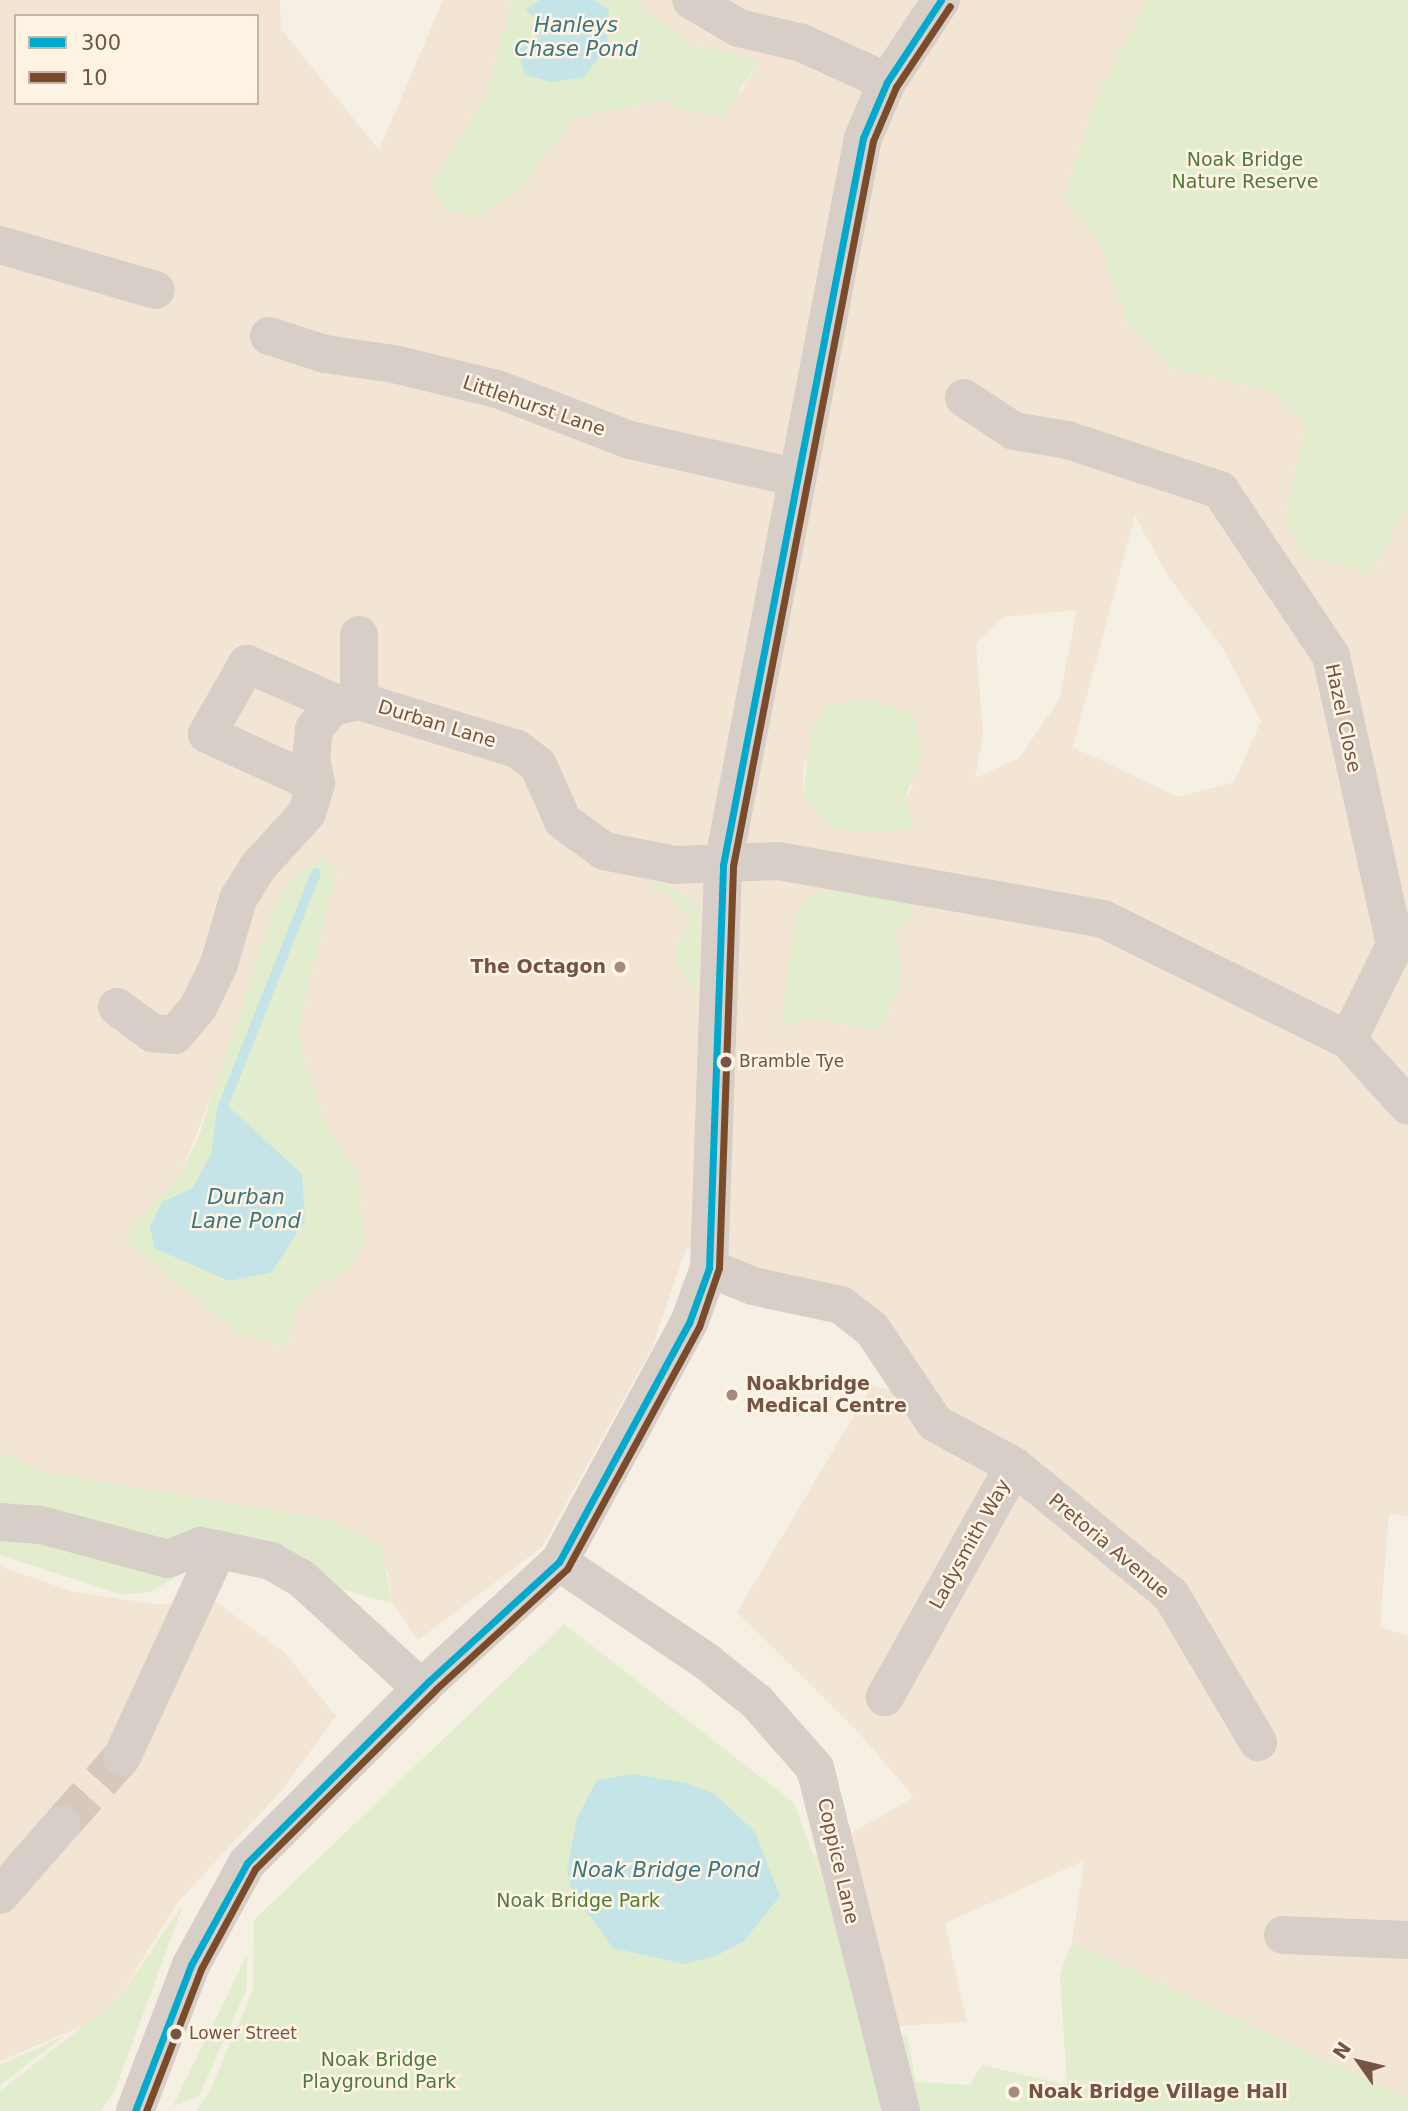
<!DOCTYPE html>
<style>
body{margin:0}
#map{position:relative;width:1408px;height:2111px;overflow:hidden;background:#f6efe4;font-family:"DejaVu Sans",sans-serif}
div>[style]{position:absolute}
.residential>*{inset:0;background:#f3e5d3}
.green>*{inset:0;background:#e1edcd}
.water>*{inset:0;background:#c5e4e7}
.stream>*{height:10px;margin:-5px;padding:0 5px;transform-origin:5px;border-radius:5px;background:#c5e4e7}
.minor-tunnel>*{height:38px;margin-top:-19px;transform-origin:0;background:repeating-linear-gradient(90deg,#d6c8bc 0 38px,transparent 0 57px)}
.minor>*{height:38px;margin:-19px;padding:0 19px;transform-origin:19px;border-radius:19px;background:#d7cec7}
.bus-1>*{height:7px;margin:-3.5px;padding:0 3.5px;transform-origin:3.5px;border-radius:3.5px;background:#00a9ce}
.bus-2>*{height:7px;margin:-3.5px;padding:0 3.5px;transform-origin:3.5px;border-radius:3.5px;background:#7a4b2a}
.dots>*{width:19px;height:19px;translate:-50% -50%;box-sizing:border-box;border:4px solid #fff4e4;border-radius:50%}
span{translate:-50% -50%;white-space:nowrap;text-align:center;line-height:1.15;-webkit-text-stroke:5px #fff4e4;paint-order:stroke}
.bus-label{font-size:17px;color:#745544}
.left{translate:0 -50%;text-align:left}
.park-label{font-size:19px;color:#4e7b3b}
.street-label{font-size:19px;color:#745544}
.poi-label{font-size:19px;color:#745544;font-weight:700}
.right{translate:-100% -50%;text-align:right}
.water-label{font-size:21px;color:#3a7783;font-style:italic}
.legend{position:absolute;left:14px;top:14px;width:245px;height:91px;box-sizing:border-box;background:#fff4e4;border:2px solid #c7b4a4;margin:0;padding:9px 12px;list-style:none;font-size:21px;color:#745544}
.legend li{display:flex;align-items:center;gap:14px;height:35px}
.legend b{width:35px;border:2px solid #c7b4a4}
.north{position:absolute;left:1324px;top:2027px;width:70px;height:70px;-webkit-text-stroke:5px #fff4e4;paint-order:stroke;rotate:304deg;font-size:19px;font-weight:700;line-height:28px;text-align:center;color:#745544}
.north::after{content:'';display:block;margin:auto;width:24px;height:32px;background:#745544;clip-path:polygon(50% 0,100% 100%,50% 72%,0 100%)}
</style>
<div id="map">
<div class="residential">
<div style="clip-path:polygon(evenodd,0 0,280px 0,281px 29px,379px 150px,443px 0,512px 0,487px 93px,430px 186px,523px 186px,574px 118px,662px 99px,682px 109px,741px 92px,759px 60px,691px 45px,636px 0,1147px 0,1094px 105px,1064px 198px,1099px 242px,1129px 325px,1171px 368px,1273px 391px,1306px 425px,1285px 518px,1369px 574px,1408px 508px,1408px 1517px,1389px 1514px,1380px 1627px,1408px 1636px,1408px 2098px,1072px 1942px,1084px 1861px,945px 1923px,967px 2022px,877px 2027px,814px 1855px,914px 1797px,858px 1732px,737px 1612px,872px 1385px,933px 1404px,853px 1299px,686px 1248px,652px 1348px,542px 1547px,418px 1640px,392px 1603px,388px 1571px,195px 1500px,46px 1473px,0 1453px,0 0,16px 16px,257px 16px,257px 103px,16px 103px,16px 16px,0 0,1135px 516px,1168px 576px,1222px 647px,1261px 721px,1234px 782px,1178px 797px,1073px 747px,1135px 516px,0 0,1077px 610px,1059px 700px,1019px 758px,975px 778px,983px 735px,976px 643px,1004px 617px,1077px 610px,0 0,804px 761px,913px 786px,904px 800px,914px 826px,897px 831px,832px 830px,803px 795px,804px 761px,0 0,326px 856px,337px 873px,298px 1028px,303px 1057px,327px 1128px,358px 1175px,364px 1245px,349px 1270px,318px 1283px,297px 1310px,285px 1347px,238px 1333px,127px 1233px,181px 1173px,208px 1105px,326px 856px,0 0,647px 881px,685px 893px,696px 973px,697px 995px,676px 964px,677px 945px,689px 919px,671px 895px,647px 881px,0 0,908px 900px,894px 929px,902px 978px,880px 1031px,811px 1017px,908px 900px)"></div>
<div style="clip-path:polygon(0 1566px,70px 1591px,160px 1605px,208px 1596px,284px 1652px,336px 1716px,282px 1790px,178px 1902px,118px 1999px,90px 2023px,0 2061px)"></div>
</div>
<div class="green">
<div style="clip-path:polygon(512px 0,636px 0,691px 45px,759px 60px,722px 117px,682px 109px,662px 99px,574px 118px,523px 186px,480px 218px,447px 211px,430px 186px,487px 93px)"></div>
<div style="clip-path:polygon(1147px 0,1408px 0,1408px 508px,1369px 574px,1301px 553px,1285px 518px,1306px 425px,1273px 391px,1171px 368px,1129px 325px,1099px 242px,1064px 198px,1094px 105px)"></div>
<div style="clip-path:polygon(868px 700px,914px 714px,923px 752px,904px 800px,915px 826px,897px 831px,832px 830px,803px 795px,811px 733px,826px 705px)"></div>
<div style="clip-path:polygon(326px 856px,337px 873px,298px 1028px,303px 1057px,327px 1128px,358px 1175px,364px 1245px,349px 1270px,318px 1283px,297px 1310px,285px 1347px,238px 1333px,131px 1246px,126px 1233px,181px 1173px,200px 1133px,275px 905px,293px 876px)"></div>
<div style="clip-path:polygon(646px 881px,670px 886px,700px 905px,698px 998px,676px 964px,677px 945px,689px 919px,671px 895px,652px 889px)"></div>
<div style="clip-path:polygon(835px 889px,908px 900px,916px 914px,895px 929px,902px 978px,880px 1031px,811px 1017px,781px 1026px,795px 919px,808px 897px)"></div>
<div style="clip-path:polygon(0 1453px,47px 1473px,333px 1521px,381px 1545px,392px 1603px,169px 1542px,0 1503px)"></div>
<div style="clip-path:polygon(0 1534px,134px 1564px,174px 1578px,150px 1592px,123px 1595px,0 1555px)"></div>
<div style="clip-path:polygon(564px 1624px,794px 1803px,878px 2030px,907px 2036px,916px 2082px,970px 2085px,982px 2065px,1067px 2085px,1060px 1974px,1072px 1942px,1408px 2098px,1408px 2111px,196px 2111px,209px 2093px,253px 1990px,254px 1920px)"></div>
<div style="clip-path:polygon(184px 1903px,114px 2092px,101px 2111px,0 2111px,0 2091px,118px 1999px)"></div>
<div style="clip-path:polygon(247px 1955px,247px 1988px,199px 2096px,173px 2106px)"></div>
<div style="clip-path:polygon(64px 2036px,0 2085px,0 2065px)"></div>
</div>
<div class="water">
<div style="clip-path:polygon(540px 0,594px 0,609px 10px,607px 47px,584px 77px,552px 82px,525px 75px,517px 51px,548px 26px,525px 10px)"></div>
<div style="clip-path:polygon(230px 1108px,302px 1174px,305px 1221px,272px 1272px,229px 1281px,154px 1248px,150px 1227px,162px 1202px,193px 1188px,211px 1153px,217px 1110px)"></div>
<div style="clip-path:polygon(633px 1774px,686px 1783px,715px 1794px,755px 1832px,780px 1896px,744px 1941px,716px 1956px,684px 1964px,613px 1948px,572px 1892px,567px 1871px,577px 1818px,597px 1780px)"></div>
</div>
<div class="stream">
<div style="left:222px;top:1109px;width:254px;rotate:-68.3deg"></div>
</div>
<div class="minor-tunnel">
<div style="left:62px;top:1824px;width:90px;rotate:-48.2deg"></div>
</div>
<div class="minor">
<div style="left:691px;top:0;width:56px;rotate:30.3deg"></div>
<div style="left:739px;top:28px;width:65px;rotate:13.4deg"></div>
<div style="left:802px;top:43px;width:94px;rotate:24.6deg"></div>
<div style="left:0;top:245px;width:162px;rotate:16.1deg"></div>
<div style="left:269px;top:336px;width:59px;rotate:17.8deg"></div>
<div style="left:325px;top:354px;width:70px;rotate:8.2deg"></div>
<div style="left:394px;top:364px;width:106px;rotate:13.6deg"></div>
<div style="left:497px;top:389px;width:142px;rotate:21deg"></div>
<div style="left:630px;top:440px;width:172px;rotate:12.7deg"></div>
<div style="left:964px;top:398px;width:60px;rotate:33.4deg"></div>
<div style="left:1014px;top:431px;width:54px;rotate:9.6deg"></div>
<div style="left:1067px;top:440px;width:161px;rotate:18.1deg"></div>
<div style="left:1220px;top:490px;width:200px;rotate:56.2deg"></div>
<div style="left:1331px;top:656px;width:296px;rotate:77.5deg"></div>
<div style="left:1395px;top:945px;width:106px;rotate:116.3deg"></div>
<div style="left:359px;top:635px;width:66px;rotate:90deg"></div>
<div style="left:316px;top:784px;width:120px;rotate:-155.4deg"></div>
<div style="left:207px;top:734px;width:81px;rotate:-60.3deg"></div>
<div style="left:247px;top:664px;width:102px;rotate:23.8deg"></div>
<div style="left:117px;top:1007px;width:44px;rotate:36.6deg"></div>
<div style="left:152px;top:1033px;width:23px;rotate:5deg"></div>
<div style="left:175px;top:1035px;width:38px;rotate:-50deg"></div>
<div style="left:199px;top:1006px;width:47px;rotate:-64.5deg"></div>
<div style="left:219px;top:964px;width:68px;rotate:-73.7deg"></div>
<div style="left:238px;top:899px;width:36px;rotate:-58deg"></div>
<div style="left:257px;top:868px;width:74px;rotate:-47.7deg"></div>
<div style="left:307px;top:813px;width:30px;rotate:-73deg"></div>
<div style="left:316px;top:784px;width:25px;rotate:-101deg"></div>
<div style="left:311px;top:759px;width:30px;rotate:-84deg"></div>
<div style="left:314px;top:729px;width:28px;rotate:-51deg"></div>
<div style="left:332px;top:707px;width:28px;rotate:-13deg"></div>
<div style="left:359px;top:701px;width:165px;rotate:16.9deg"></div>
<div style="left:517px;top:749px;width:26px;rotate:37deg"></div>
<div style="left:538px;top:765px;width:61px;rotate:65.9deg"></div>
<div style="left:563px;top:821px;width:51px;rotate:36.2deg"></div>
<div style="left:604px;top:851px;width:72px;rotate:11.2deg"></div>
<div style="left:675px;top:865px;width:103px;rotate:-2.2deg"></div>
<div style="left:778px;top:861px;width:330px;rotate:10.1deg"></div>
<div style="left:1103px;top:919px;width:273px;rotate:26.3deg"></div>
<div style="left:1348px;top:1040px;width:89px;rotate:47.7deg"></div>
<div style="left:709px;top:1268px;width:48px;rotate:22.2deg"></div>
<div style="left:753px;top:1286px;width:90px;rotate:12.2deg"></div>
<div style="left:841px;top:1305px;width:39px;rotate:38deg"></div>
<div style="left:872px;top:1329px;width:113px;rotate:56.2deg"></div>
<div style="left:935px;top:1423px;width:90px;rotate:28.6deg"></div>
<div style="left:1014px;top:1466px;width:265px;rotate:119.2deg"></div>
<div style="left:1014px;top:1466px;width:203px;rotate:39.4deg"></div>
<div style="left:1171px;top:1595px;width:171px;rotate:59.4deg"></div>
<div style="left:0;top:1522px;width:41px;rotate:4.2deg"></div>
<div style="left:41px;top:1525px;width:131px;rotate:15deg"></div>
<div style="left:168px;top:1559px;width:35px;rotate:-22deg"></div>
<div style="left:201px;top:1546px;width:72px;rotate:12.1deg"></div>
<div style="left:271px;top:1561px;width:34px;rotate:30deg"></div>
<div style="left:301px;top:1578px;width:164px;rotate:42.5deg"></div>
<div style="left:559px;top:1562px;width:179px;rotate:34deg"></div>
<div style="left:707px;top:1662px;width:64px;rotate:38.7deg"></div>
<div style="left:757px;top:1702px;width:88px;rotate:48.7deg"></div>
<div style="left:815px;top:1768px;width:354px;rotate:75.9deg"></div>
<div style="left:122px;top:1757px;width:229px;rotate:-65.2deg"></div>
<div style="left:0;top:1895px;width:94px;rotate:-48.9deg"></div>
<div style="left:1283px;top:1935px;width:125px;rotate:2.3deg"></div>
<div style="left:135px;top:2111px;width:156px;rotate:-69deg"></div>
<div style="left:191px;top:1965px;width:116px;rotate:-61.2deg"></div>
<div style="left:247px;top:1863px;width:257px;rotate:-45deg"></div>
<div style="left:429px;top:1681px;width:176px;rotate:-42.5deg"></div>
<div style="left:559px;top:1562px;width:272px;rotate:-61.5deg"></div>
<div style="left:689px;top:1323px;width:59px;rotate:-70deg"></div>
<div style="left:709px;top:1268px;width:403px;rotate:-88deg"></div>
<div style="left:723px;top:865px;width:740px;rotate:-79.1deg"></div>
<div style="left:863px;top:138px;width:61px;rotate:-66.8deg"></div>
<div style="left:887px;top:82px;width:98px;rotate:-56.6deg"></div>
</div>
<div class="bus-1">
<div style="left:135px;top:2111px;width:156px;rotate:-69deg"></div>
<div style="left:191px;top:1965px;width:116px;rotate:-61.2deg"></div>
<div style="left:247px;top:1863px;width:257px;rotate:-45deg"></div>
<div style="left:429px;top:1681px;width:176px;rotate:-42.5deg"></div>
<div style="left:559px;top:1562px;width:272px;rotate:-61.5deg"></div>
<div style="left:689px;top:1323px;width:59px;rotate:-70deg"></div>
<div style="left:709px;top:1268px;width:403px;rotate:-88deg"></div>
<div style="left:723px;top:865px;width:740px;rotate:-79.1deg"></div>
<div style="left:863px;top:138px;width:61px;rotate:-66.8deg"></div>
<div style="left:887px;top:82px;width:98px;rotate:-56.6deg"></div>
</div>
<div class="bus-2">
<div style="left:146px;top:2111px;width:152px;rotate:-68.8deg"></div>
<div style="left:201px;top:1969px;width:114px;rotate:-61.6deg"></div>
<div style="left:255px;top:1869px;width:255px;rotate:-44.8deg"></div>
<div style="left:436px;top:1689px;width:178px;rotate:-42.5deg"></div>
<div style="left:567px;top:1569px;width:276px;rotate:-61.4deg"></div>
<div style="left:699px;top:1327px;width:62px;rotate:-71.3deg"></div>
<div style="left:719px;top:1268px;width:402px;rotate:-88deg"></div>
<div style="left:733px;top:866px;width:738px;rotate:-79.07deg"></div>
<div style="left:873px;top:141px;width:59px;rotate:-66.9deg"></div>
<div style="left:896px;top:87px;width:97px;rotate:-56.3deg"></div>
</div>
<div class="dots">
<div style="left:620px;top:967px;background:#a28b7c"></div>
<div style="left:726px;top:1062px;background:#745544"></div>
<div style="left:732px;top:1395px;background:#a28b7c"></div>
<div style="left:176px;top:2034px;background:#745544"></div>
<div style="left:1014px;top:2092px;background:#a28b7c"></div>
</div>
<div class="bus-label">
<span class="left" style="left:739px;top:1062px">Bramble Tye</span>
<span class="left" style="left:189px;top:2034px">Lower Street</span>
</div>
<div class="park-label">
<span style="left:1245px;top:171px">Noak Bridge<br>Nature Reserve</span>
<span style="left:578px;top:1901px">Noak Bridge Park</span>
<span style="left:379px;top:2071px">Noak Bridge<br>Playground Park</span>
</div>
<div class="street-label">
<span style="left:534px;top:406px;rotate:19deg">Littlehurst Lane</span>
<span style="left:1343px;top:718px;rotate:78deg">Hazel Close</span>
<span style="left:437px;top:724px;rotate:17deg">Durban Lane</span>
<span style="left:970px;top:1544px;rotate:-61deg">Ladysmith Way</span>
<span style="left:1109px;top:1546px;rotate:40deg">Pretoria Avenue</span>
<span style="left:838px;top:1861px;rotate:77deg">Coppice Lane</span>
</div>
<div class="poi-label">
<span class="right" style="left:606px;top:967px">The Octagon</span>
<span class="left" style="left:746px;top:1395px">Noakbridge<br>Medical Centre</span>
<span class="left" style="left:1028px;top:2092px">Noak Bridge Village Hall</span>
</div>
<div class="water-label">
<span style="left:576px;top:37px">Hanleys<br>Chase Pond</span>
<span style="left:246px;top:1209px">Durban<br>Lane Pond</span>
<span style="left:666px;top:1870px">Noak Bridge Pond</span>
</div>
<ul class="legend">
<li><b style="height:9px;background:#00a9ce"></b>300</li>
<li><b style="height:9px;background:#7a4b2a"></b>10</li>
</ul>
<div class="north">N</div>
</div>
